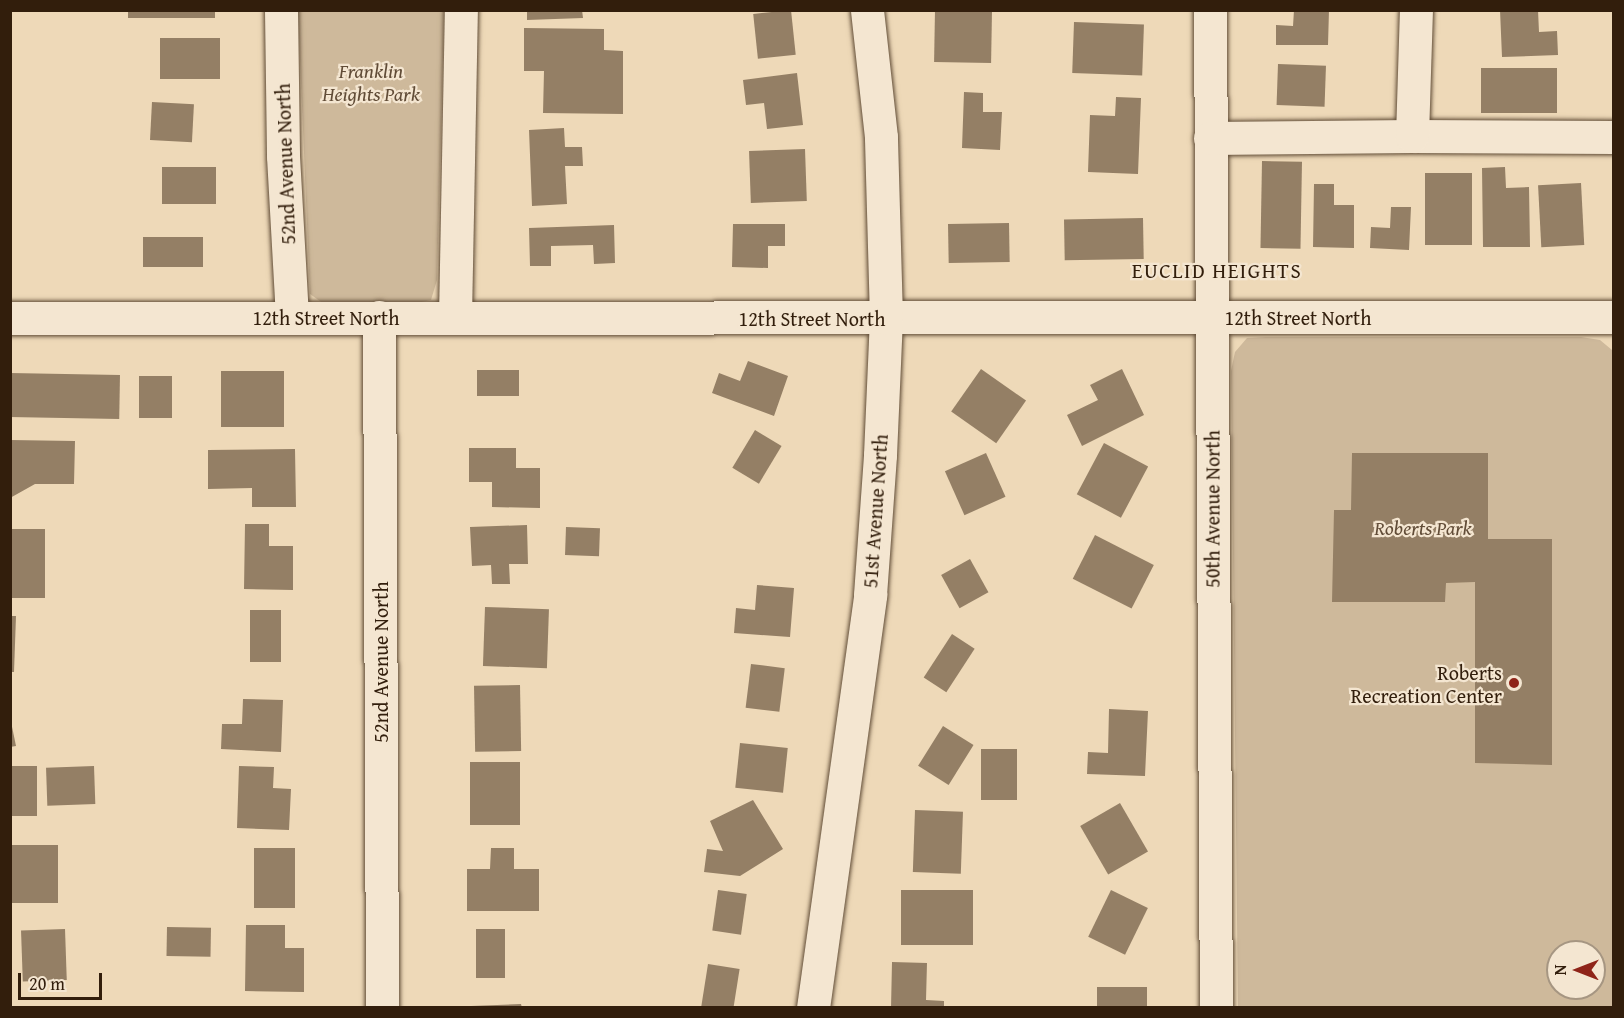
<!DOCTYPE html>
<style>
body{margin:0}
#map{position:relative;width:1624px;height:1018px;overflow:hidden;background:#eed9b8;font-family:"Gentium Book Plus",serif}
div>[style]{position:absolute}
.green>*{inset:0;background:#ceb99b}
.building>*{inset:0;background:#947f65;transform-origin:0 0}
.roads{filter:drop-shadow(0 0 2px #614d37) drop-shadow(0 0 2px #614d37)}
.minor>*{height:33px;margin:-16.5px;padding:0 16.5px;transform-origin:16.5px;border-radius:16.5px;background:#f4e6d1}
.dots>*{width:16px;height:16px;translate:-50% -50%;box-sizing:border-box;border:3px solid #f4e6d1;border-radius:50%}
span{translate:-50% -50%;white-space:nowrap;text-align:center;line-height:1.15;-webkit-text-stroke:4.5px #f4e6d1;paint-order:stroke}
.park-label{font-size:20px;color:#614c37;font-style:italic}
.street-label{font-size:20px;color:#321e0c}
.poi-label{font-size:20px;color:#321e0c}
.right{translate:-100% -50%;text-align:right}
.neighbourhood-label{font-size:21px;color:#321e0c;letter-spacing:1.5px}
.frame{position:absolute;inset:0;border:12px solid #321e0c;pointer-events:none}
.north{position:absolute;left:1546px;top:940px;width:60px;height:60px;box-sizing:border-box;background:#f4e6d1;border:2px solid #a69682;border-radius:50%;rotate:270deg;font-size:16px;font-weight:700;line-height:24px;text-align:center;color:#321e0c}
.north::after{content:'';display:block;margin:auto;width:21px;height:27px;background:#8f2418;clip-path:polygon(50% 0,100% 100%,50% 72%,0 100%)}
.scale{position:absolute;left:18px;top:973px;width:84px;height:27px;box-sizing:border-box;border:3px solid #321e0c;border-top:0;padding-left:8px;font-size:18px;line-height:21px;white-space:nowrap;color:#321e0c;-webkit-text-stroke:4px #f4e6d1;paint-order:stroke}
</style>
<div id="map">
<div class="green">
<div style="clip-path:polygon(298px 11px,444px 11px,437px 280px,431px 300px,407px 305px,324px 304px,310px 294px)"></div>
<div style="clip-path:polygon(evenodd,1266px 337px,1581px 337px,1600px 340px,1612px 350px,1613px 1007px,1238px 1007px,1231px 371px,1235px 352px,1247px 338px,1266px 337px,1558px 952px,1594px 952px,1594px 988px,1558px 988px,1558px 952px)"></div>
</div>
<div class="building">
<div style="left:128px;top:10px;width:87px;height:8px"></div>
<div style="clip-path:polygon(527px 10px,582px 10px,583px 18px,527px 20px)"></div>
<div style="left:791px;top:10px;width:45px;height:38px;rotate:84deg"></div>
<div style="left:935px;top:10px;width:57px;height:52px;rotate:1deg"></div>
<div style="clip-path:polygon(1294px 10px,1329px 10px,1328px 45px,1276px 45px,1276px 25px,1293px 26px)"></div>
<div style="clip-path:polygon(1500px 10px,1538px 10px,1539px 32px,1557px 31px,1558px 55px,1502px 57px)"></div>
<div style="left:1074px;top:22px;width:70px;height:51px;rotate:2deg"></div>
<div style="clip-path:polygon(524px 28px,604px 29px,604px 50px,623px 51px,623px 114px,543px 113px,544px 71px,524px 71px)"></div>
<div style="left:160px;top:38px;width:60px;height:41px"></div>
<div style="left:1278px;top:64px;width:48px;height:41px;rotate:2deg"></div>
<div style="left:1481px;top:68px;width:76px;height:45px"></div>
<div style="clip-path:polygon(797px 73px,803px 125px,767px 129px,764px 103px,746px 105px,743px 80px)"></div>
<div style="clip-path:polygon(964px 92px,983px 93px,983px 112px,1002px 112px,1000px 150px,962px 148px)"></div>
<div style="clip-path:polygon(1116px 97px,1141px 98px,1138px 174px,1088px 172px,1090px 115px,1115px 116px)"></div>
<div style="left:152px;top:102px;width:42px;height:38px;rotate:3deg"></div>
<div style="clip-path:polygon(564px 128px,565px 147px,582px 147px,583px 166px,565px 166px,567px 204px,532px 206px,529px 130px)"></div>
<div style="left:805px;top:149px;width:52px;height:56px;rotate:88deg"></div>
<div style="left:1262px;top:161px;width:40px;height:87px;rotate:1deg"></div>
<div style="left:162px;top:167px;width:54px;height:37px"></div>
<div style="clip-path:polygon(1505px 167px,1506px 188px,1529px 187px,1530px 247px,1483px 247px,1482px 168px)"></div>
<div style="left:1425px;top:173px;width:47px;height:72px"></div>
<div style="left:1581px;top:183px;width:62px;height:43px;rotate:87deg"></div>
<div style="clip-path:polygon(1314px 184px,1334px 184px,1334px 205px,1354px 205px,1354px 248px,1313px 247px)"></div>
<div style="clip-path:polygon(1391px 207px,1411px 207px,1409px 250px,1370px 248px,1371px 227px,1390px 228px)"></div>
<div style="left:1143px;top:218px;width:41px;height:79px;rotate:89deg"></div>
<div style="left:1009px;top:223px;width:39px;height:61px;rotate:89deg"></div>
<div style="clip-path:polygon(733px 224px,785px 224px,785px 246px,768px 246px,768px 268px,732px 267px)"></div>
<div style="clip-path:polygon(614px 225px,615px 263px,594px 264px,593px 245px,551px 246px,551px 266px,530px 266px,529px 228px)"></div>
<div style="left:143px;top:237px;width:60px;height:30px"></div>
<div style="clip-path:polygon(748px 361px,788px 376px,774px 416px,712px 393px,719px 373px,740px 381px)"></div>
<div style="left:981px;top:369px;width:55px;height:52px;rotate:35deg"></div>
<div style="clip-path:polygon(1122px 369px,1144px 415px,1082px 446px,1067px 415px,1098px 400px,1090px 385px)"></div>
<div style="left:519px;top:370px;width:26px;height:42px;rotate:90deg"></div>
<div style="left:221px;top:371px;width:63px;height:56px"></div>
<div style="left:10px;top:373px;width:110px;height:44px;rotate:1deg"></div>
<div style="left:139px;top:376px;width:33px;height:42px"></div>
<div style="left:755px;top:430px;width:31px;height:44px;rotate:31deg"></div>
<div style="clip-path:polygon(10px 440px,75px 441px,74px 484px,35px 484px,10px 498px)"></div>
<div style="left:1104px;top:443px;width:50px;height:58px;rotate:28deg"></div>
<div style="clip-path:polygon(469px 448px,516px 448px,516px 468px,540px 468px,540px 508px,492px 507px,492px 482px,469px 482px)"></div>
<div style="clip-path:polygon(295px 449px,296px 507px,252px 507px,252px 488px,208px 489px,208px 450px)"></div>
<div style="left:986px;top:453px;width:48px;height:45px;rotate:66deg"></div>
<div style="clip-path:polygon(1352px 453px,1488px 453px,1488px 539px,1552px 539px,1552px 765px,1475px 763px,1475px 582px,1446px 583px,1445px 602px,1332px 602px,1334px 510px,1351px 510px)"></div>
<div style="clip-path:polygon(245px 524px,269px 524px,269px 546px,293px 546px,293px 590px,244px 589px)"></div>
<div style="clip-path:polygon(527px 525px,528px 564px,509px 564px,510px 584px,492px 584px,491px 565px,472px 566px,470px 527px)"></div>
<div style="left:566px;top:527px;width:34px;height:28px;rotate:2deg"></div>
<div style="left:10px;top:529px;width:35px;height:69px"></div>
<div style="left:1095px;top:535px;width:66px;height:49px;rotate:27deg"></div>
<div style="left:970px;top:559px;width:38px;height:33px;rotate:61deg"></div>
<div style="clip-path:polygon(757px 585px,794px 588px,790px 637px,734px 633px,736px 608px,755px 610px)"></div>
<div style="left:485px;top:607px;width:64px;height:59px;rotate:2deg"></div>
<div style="left:250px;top:610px;width:31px;height:52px"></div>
<div style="clip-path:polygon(10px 616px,16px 616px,14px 672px,10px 672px)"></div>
<div style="left:952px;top:634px;width:27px;height:52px;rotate:33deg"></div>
<div style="left:751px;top:664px;width:34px;height:44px;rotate:7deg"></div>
<div style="left:520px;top:685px;width:66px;height:46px;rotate:89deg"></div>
<div style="clip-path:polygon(243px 699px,283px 700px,281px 752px,221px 749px,222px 724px,242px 724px)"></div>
<div style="clip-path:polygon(1109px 709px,1148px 711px,1145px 776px,1087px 774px,1088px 752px,1108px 753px)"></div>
<div style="clip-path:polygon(10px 717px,16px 746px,10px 747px)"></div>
<div style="left:943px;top:726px;width:36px;height:47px;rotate:32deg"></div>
<div style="left:740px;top:743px;width:48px;height:45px;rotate:6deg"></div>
<div style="left:981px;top:749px;width:36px;height:51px"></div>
<div style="left:470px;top:762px;width:50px;height:63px"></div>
<div style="left:10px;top:766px;width:27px;height:50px"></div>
<div style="left:94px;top:766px;width:38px;height:48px;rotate:88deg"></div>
<div style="clip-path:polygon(239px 766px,274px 767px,273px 788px,291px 789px,289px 830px,237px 828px)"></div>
<div style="clip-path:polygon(753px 800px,783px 849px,740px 876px,704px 872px,707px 849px,723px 851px,710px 821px)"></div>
<div style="left:1120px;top:803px;width:56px;height:46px;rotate:60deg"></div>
<div style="left:915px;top:810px;width:48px;height:62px;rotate:2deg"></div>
<div style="left:58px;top:845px;width:58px;height:48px;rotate:90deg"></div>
<div style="left:254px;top:848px;width:41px;height:60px"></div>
<div style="clip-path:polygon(491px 848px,514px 848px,514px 869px,539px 869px,539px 911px,467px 911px,467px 869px,490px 869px)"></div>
<div style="left:718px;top:890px;width:29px;height:41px;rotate:8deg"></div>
<div style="left:901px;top:890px;width:72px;height:55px"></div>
<div style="left:1111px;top:890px;width:41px;height:52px;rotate:26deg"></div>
<div style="clip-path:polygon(246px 925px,285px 925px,285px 948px,304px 948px,304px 992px,245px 991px)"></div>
<div style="left:167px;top:927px;width:44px;height:29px;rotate:1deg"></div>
<div style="left:65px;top:929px;width:51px;height:44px;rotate:88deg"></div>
<div style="left:505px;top:929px;width:49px;height:29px;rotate:90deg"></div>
<div style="clip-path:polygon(892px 962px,927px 963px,926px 1000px,944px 1001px,944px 1008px,891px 1008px)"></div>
<div style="left:708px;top:964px;width:32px;height:44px;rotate:9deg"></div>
<div style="left:1097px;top:987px;width:50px;height:21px"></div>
<div style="clip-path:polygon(521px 1004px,522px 1008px,471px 1008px,471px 1006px)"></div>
</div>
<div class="roads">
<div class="minor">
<div style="left:281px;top:10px;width:146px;rotate:89.2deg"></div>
<div style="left:283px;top:156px;width:161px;rotate:86.8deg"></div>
<div style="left:1210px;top:10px;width:998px;rotate:89.66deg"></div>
<div style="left:1412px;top:136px;width:202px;rotate:0.3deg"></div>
<div style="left:1210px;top:138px;width:202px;rotate:-0.6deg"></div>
<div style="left:1412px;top:136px;width:126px;rotate:-88.2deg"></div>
<div style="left:379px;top:317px;width:691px;rotate:89.75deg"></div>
<div style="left:455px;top:317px;width:307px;rotate:-88.9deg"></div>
<div style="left:10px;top:318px;width:1604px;rotate:-0.04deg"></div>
<div style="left:813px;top:1008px;width:417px;rotate:-82.1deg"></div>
<div style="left:870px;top:595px;width:140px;rotate:-85.9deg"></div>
<div style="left:880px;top:455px;width:137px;rotate:-87.5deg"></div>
<div style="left:886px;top:318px;width:181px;rotate:-91.6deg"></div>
<div style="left:881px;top:137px;width:128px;rotate:-96.3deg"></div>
</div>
</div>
<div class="dots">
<div style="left:1514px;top:683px;background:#8f2418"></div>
</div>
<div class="park-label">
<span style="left:371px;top:82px">Franklin<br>Heights Park</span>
<span style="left:1423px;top:527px">Roberts Park</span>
</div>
<div class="street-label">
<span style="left:285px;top:164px;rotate:-92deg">52nd Avenue North</span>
<span style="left:326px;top:317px">12th Street North</span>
<span style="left:1298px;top:317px">12th Street North</span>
<span style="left:812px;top:318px">12th Street North</span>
<span style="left:1212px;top:509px;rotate:-90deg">50th Avenue North</span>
<span style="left:875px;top:511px;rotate:-86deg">51st Avenue North</span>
<span style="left:380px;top:662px;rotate:-90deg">52nd Avenue North</span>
</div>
<div class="poi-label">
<span class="right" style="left:1502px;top:684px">Roberts<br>Recreation Center</span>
</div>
<div class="neighbourhood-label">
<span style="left:1217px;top:271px">EUCLID HEIGHTS</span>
</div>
<div class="frame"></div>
<div class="north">N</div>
<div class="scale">20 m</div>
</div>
